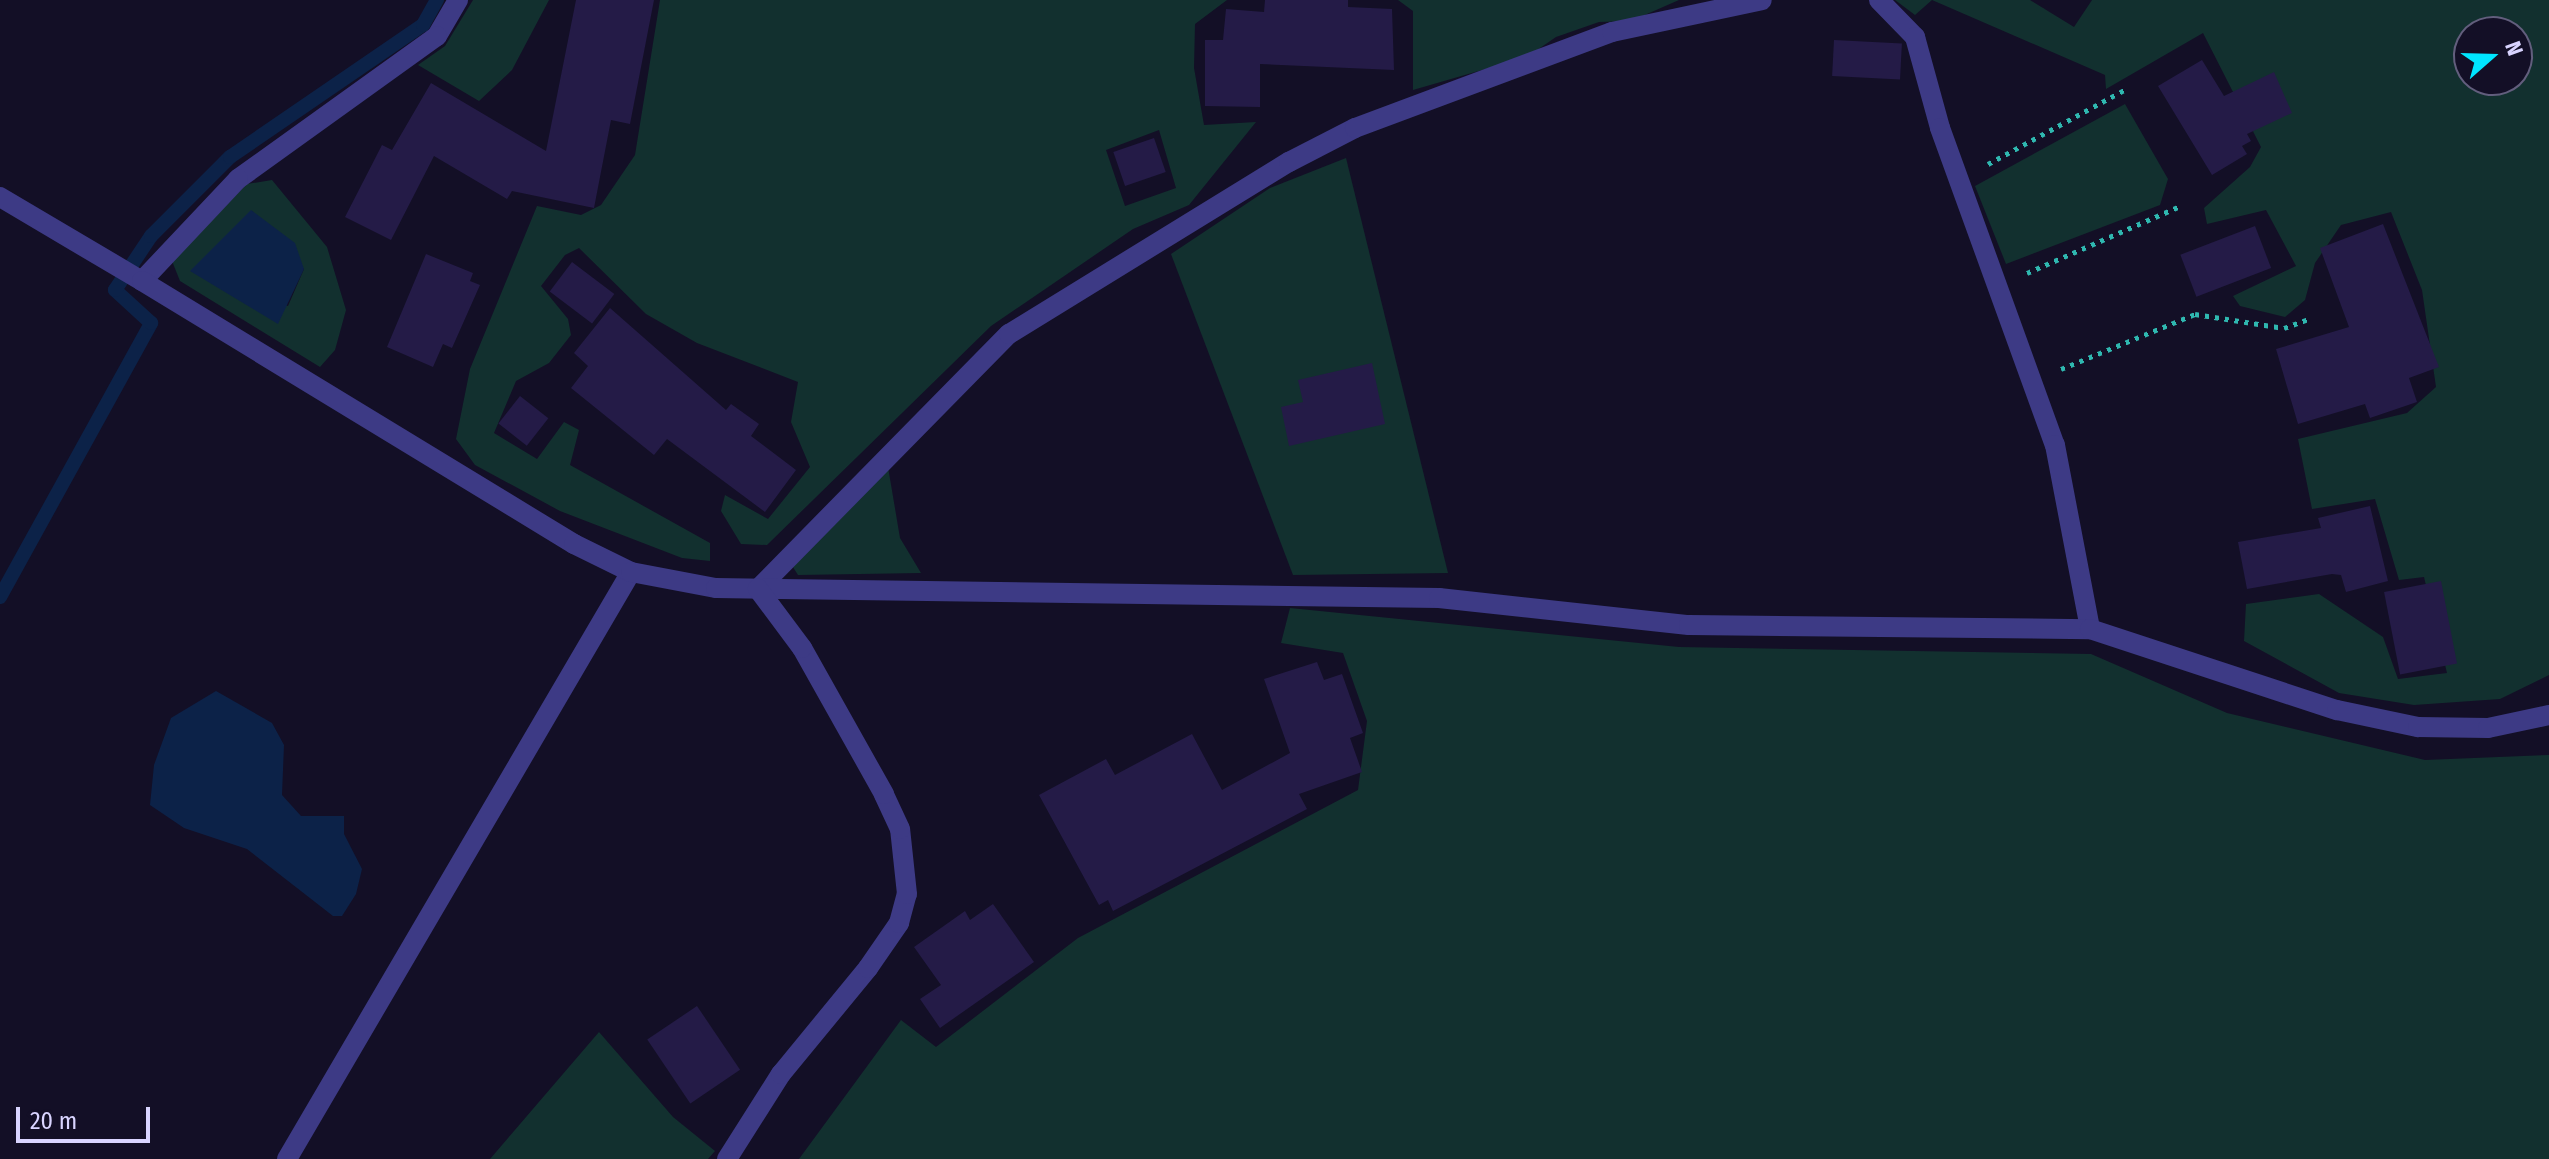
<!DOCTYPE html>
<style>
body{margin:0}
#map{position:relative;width:2549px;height:1159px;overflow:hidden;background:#130f26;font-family:"Fira Sans Condensed",sans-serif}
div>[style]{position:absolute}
.green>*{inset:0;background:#12302f}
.water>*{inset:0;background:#0c2248}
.stream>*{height:14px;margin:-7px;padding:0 7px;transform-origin:7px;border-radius:7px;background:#0c2248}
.building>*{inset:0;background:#241b47;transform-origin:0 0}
.path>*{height:5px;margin-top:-2.5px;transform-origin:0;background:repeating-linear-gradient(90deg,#2fb8b0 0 4px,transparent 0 10px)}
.service>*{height:20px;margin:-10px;padding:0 10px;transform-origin:10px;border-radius:10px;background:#3d3a85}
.minor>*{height:20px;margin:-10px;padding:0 10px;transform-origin:10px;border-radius:10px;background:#3d3a85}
span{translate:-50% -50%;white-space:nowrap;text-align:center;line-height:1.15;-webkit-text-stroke:7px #130f26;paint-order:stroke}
.north{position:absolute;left:2453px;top:16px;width:80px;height:80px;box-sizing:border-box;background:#130f26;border:2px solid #625e7d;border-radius:50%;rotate:70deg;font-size:22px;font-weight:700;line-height:32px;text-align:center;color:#d9d4ff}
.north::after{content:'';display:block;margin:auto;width:28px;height:36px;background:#00e5ff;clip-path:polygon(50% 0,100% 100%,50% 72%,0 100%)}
.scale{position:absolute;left:16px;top:1107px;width:134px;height:36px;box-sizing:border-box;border:4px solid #d9d4ff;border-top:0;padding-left:10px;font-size:24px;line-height:28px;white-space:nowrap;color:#d9d4ff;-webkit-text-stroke:6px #130f26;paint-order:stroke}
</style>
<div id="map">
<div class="green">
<div style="clip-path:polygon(473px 0,549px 0,512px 70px,479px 101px,418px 65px,445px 46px)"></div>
<div style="clip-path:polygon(evenodd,660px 0,1227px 0,1195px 24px,1194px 68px,1204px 125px,1256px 122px,1189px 205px,1133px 229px,991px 326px,767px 545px,741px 544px,721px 511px,725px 495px,768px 519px,810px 467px,791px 422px,798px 382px,697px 343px,646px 314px,579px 248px,565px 255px,541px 286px,568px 319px,571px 335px,549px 363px,516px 381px,494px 433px,537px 459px,564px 422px,579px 430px,570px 465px,710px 543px,710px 561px,682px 558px,560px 511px,475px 465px,456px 439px,470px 369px,537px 206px,581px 215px,601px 205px,635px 155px,660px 0,1159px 130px,1176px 188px,1125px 206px,1106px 150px,1159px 130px)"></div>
<div style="clip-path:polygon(1398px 0,1679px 0,1631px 21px,1599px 22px,1556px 37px,1527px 57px,1413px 90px,1413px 11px)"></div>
<div style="clip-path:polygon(evenodd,1895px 0,2030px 0,2074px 27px,2092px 0,2549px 0,2549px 675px,2500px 699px,2414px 705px,2339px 693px,2244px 641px,2246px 604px,2319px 594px,2383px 637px,2398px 679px,2447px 673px,2424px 577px,2399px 580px,2375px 499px,2312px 509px,2298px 439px,2407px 413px,2436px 387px,2422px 290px,2391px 212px,2341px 225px,2315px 263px,2305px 300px,2285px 317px,2240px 306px,2233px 296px,2296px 266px,2266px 210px,2207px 224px,2204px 208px,2250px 167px,2261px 147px,2203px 33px,2106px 89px,2105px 75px,1932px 0,1915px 15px,1895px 0,2469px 32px,2517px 32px,2517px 80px,2469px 80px,2469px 32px)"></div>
<div style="clip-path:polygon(2125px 104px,2168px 179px,2160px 205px,2006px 264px,1975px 186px)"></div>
<div style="clip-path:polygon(1346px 158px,1448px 573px,1293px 575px,1171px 254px,1270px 188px)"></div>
<div style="clip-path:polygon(evenodd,272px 180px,327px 247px,346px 310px,335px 350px,320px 367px,180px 281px,172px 261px,247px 184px,272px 180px,252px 211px,304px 269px,288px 306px,191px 271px,252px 211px)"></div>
<div style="clip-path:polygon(888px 467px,900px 538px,921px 573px,798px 575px,791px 564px)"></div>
<div style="clip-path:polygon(1290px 608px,1679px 647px,2091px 654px,2227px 713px,2425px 760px,2549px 755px,2549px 1159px,799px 1159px,901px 1020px,936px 1047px,1078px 938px,1358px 790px,1367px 721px,1343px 653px,1281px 643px)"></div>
<div style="clip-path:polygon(599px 1032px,673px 1117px,715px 1151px,708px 1159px,490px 1159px)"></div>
</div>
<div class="water">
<div style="clip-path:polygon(251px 210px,295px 243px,304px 269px,278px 324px,190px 271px)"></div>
<div style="clip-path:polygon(216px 691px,272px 723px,284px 745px,282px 795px,301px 816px,344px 816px,344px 834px,362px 869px,356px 894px,342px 916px,333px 916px,247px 849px,184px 828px,150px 805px,154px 765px,171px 718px)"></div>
</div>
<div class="stream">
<div style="left:0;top:597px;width:313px;rotate:-61.1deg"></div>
<div style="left:151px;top:323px;width:49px;rotate:-137.5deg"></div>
<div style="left:115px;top:290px;width:65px;rotate:-56.3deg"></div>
<div style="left:151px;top:236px;width:112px;rotate:-45deg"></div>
<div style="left:230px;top:157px;width:234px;rotate:-34.4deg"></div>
<div style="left:423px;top:25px;width:29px;rotate:-61deg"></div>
</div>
<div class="building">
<div style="clip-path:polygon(576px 0,654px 0,630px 124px,611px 120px,594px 208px,512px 191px,507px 199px,434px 156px,391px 240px,345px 217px,382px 145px,392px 150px,431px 83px,546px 151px)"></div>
<div style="clip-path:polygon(1265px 0,1348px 0,1348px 7px,1392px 9px,1394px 70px,1260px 64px,1260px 107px,1205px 106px,1205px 40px,1223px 40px,1226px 9px,1264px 12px)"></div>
<div style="left:1834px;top:40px;width:68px;height:36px;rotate:3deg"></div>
<div style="clip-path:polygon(2202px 60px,2224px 96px,2274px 72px,2292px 113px,2247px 134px,2251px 141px,2242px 146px,2247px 154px,2212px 175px,2158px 86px)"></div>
<div style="left:1154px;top:138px;width:36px;height:43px;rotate:71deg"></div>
<div style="clip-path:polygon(2383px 224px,2439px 367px,2409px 378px,2417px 402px,2370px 418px,2365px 404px,2298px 424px,2276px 349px,2349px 327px,2320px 248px)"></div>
<div style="left:2255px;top:226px;width:45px;height:80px;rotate:69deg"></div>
<div style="clip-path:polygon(426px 254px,473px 273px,470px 281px,480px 285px,452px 348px,443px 344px,433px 367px,387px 347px)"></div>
<div style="left:572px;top:262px;width:53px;height:37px;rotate:37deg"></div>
<div style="clip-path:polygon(610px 308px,726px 410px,731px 404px,759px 424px,751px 436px,796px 470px,765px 512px,667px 439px,654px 455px,571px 388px,588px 366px,574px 353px)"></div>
<div style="clip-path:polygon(1372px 363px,1385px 424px,1289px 446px,1281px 407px,1303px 402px,1298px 380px)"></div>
<div style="left:520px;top:396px;width:36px;height:35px;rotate:38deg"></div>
<div style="clip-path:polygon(2370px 506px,2388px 581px,2346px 592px,2341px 575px,2332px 574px,2247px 589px,2238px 542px,2321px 528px,2318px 518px)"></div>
<div style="left:2441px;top:581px;width:84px;height:58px;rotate:79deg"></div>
<div style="clip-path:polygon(1317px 662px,1324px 680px,1342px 674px,1363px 733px,1350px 738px,1362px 772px,1299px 794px,1307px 809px,1113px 911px,1108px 900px,1099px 905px,1039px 795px,1106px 759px,1115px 775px,1192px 734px,1222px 790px,1290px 753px,1264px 679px)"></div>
<div style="clip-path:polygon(993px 904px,1034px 962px,940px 1028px,920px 999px,941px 985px,914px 947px,965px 911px,970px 920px)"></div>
<div style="left:697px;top:1006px;width:77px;height:60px;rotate:56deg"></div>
</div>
<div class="path">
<div style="left:1988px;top:164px;width:159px;rotate:-28.5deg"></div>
<div style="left:2027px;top:273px;width:167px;rotate:-23.6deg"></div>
<div style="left:2061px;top:369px;width:145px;rotate:-22.3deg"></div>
<div style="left:2195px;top:314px;width:90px;rotate:8.9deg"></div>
<div style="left:2284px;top:328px;width:27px;rotate:-20deg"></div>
</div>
<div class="service">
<div style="left:1879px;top:0;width:52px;rotate:45.8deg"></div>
<div style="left:1915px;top:37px;width:94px;rotate:74.6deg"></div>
<div style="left:1940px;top:128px;width:337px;rotate:70.1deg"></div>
<div style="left:2055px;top:445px;width:187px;rotate:79.2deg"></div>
<div style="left:0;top:197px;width:165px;rotate:30.6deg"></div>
<div style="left:758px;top:589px;width:358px;rotate:-45.5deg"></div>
<div style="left:1009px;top:334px;width:329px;rotate:-31.6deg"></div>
<div style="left:1289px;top:162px;width:74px;rotate:-27.3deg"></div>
<div style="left:1355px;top:128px;width:274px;rotate:-20.5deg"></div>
<div style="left:1612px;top:32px;width:153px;rotate:-12deg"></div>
<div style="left:287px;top:1159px;width:680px;rotate:-59.63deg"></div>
</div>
<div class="minor">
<div style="left:458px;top:0;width:42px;rotate:120.3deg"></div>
<div style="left:437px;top:36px;width:245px;rotate:144.3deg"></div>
<div style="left:238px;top:179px;width:140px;rotate:133.3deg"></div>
<div style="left:142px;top:281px;width:506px;rotate:31.33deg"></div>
<div style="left:574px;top:544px;width:64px;rotate:26.2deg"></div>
<div style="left:631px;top:572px;width:86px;rotate:10.7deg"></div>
<div style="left:716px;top:588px;width:723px;rotate:0.79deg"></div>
<div style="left:1439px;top:598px;width:251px;rotate:6.2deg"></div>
<div style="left:1689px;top:625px;width:401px;rotate:0.6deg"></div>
<div style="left:2090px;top:629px;width:260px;rotate:18.2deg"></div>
<div style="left:2337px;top:710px;width:83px;rotate:11.9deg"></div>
<div style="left:2418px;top:727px;width:70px;rotate:0.8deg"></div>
<div style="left:2488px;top:728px;width:62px;rotate:-12deg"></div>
<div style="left:727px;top:1159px;width:101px;rotate:-57.6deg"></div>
<div style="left:781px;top:1074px;width:137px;rotate:-50.6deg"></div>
<div style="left:868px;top:968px;width:55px;rotate:-55.4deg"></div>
<div style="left:899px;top:923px;width:30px;rotate:-75deg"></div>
<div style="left:907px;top:894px;width:65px;rotate:-96.1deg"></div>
<div style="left:900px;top:829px;width:38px;rotate:-115deg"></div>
<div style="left:884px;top:794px;width:167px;rotate:-119.3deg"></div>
<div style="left:802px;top:648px;width:74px;rotate:-126.7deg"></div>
</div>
<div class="north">N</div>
<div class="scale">20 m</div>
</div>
